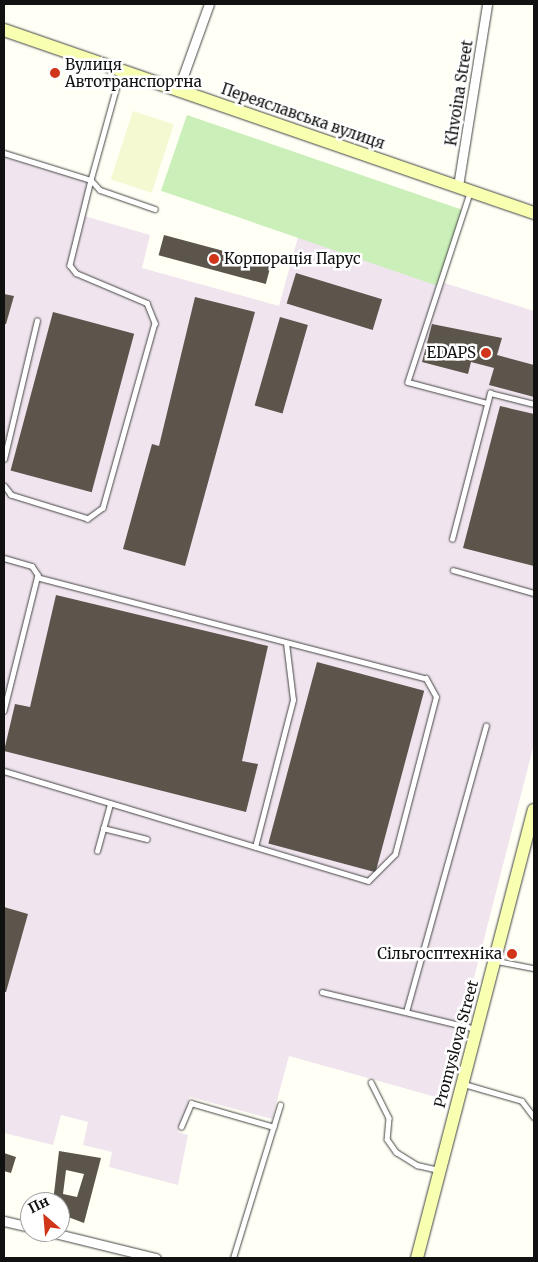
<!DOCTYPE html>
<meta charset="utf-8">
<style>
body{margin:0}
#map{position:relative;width:538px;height:1262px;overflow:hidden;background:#fffff5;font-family:Merriweather,serif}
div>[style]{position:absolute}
.industrial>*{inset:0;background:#f0e5ef}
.farmland>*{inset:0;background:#f4f9d1;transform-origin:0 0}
.green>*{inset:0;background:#caefb9;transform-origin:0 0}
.building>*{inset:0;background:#5b554c;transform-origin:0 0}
.roads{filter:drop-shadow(0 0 1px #444) drop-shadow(0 0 1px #444)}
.lane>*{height:4.5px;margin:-2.25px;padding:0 2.25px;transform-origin:2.25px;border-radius:2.25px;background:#fff}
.street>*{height:9px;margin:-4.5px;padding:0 4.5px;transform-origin:4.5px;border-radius:4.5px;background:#fff}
.secondary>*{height:12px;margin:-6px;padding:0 6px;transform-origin:6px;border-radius:6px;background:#f8ffb0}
.dots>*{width:14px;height:14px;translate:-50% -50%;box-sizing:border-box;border:2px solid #fff;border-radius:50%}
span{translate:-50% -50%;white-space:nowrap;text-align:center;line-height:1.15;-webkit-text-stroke:5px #fff;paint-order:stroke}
.poi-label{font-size:15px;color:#111}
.left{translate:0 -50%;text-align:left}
.right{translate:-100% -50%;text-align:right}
.street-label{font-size:15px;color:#111}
.frame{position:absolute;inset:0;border:5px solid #111;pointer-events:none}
.north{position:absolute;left:20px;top:1192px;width:50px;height:50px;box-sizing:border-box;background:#fff;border:1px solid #a0a0a0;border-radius:50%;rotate:333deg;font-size:14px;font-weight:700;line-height:20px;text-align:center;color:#111}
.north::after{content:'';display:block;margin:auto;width:18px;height:22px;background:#d03419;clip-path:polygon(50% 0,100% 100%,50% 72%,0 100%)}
</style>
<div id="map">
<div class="industrial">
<div style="clip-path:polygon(4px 157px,90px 183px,81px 215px,150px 235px,142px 268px,279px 306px,298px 237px,534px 311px,534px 744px,443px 1099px,289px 1056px,272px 1119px,190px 1097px,178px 1132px,188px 1135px,178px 1185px,109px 1167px,112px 1152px,83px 1145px,88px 1122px,61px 1115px,53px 1145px,4px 1133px)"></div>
</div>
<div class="farmland">
<div style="left:133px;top:111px;width:43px;height:72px;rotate:18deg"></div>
</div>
<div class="green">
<div style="left:187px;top:115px;width:294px;height:80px;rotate:19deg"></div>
</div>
<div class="building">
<div style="left:164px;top:235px;width:111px;height:21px;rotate:15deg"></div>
<div style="left:296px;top:273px;width:90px;height:32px;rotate:17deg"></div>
<div style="clip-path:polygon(4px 294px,14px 296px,6px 324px,4px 324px)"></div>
<div style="clip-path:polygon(195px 297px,255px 312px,185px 566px,123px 549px,152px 444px,159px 446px)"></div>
<div style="left:53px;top:312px;width:84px;height:164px;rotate:15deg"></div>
<div style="left:280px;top:317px;width:29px;height:92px;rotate:16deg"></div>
<div style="clip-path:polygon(432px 324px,502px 338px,497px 355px,534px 365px,534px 397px,489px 385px,494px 368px,471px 362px,468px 374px,422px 362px)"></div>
<div style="clip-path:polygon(500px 406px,534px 414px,534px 566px,463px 548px)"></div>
<div style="clip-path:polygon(56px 595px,268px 646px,242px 761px,258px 764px,246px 812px,4px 751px,15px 704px,30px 707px)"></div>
<div style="left:317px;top:662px;width:111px;height:188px;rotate:15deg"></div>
<div style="clip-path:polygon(4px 907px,28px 914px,6px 992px,4px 992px)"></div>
<div style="clip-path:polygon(evenodd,59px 1151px,101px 1158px,84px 1223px,60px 1214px,60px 1202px,53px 1202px,59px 1151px,66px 1170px,84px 1174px,77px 1197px,63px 1194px,66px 1170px)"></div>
<div style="clip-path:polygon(4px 1153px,16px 1157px,11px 1173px,4px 1171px)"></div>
</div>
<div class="roads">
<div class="lane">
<div style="left:121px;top:72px;width:112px;rotate:105.5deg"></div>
<div style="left:91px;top:180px;width:13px;rotate:48deg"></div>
<div style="left:100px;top:190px;width:58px;rotate:19.1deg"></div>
<div style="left:4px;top:153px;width:91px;rotate:17.2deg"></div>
<div style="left:91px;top:180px;width:88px;rotate:103.9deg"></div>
<div style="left:70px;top:265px;width:10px;rotate:53deg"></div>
<div style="left:76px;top:273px;width:77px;rotate:22.9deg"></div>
<div style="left:147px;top:303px;width:22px;rotate:68deg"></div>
<div style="left:155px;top:323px;width:192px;rotate:105.7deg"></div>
<div style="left:103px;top:508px;width:19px;rotate:144deg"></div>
<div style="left:88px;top:519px;width:81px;rotate:-162.7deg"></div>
<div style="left:11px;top:495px;width:11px;rotate:-128deg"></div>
<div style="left:470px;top:193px;width:199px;rotate:108.2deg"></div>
<div style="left:408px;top:382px;width:82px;rotate:14.9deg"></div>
<div style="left:4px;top:459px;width:142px;rotate:-76.6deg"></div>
<div style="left:452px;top:539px;width:151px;rotate:-75.4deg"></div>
<div style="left:490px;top:393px;width:45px;rotate:14deg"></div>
<div style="left:4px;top:558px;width:29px;rotate:16deg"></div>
<div style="left:32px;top:566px;width:11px;rotate:56deg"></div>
<div style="left:38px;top:575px;width:140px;rotate:104deg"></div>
<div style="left:453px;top:570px;width:84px;rotate:15.9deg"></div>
<div style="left:4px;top:771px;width:380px;rotate:16.8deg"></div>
<div style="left:368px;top:881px;width:38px;rotate:-45deg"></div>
<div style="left:395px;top:854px;width:162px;rotate:-75.4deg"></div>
<div style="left:436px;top:697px;width:21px;rotate:-119deg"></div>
<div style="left:426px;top:679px;width:401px;rotate:-165.4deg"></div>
<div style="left:103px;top:828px;width:45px;rotate:14deg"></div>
<div style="left:255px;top:847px;width:152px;rotate:-75.5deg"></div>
<div style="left:293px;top:700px;width:57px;rotate:-97deg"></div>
<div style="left:97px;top:851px;width:49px;rotate:-74.5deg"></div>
<div style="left:497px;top:961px;width:38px;rotate:11deg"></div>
<div style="left:322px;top:992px;width:158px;rotate:13.5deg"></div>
<div style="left:406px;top:1012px;width:297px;rotate:-74.4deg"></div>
<div style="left:371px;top:1082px;width:40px;rotate:63.4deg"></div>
<div style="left:389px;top:1118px;width:21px;rotate:95deg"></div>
<div style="left:387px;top:1139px;width:16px;rotate:55deg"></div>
<div style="left:396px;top:1152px;width:25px;rotate:32deg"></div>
<div style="left:417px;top:1165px;width:23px;rotate:13deg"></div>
<div style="left:464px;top:1084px;width:60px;rotate:16.3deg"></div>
<div style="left:522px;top:1101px;width:20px;rotate:53deg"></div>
<div style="left:181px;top:1127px;width:26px;rotate:-67deg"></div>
<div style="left:191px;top:1103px;width:86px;rotate:16.1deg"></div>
<div style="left:233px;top:1258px;width:160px;rotate:-72.9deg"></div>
</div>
<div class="street">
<div style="left:178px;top:90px;width:91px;rotate:-70.2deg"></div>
<div style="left:458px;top:186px;width:184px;rotate:-80.9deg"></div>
<div style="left:4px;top:1221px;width:27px;rotate:13deg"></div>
<div style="left:50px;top:1232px;width:109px;rotate:13.8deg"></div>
</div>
<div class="secondary">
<div style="left:4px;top:30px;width:561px;rotate:19.05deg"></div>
<div style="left:417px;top:1258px;width:463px;rotate:-75.4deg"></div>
</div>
</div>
<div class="dots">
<div style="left:55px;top:73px;background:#d03419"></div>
<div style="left:214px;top:259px;background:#d03419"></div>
<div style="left:486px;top:353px;background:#d03419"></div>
<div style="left:512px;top:954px;background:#d03419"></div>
</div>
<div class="poi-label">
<span class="left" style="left:65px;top:73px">Вулиця<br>Автотранспортна</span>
<span class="left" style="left:224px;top:259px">Корпорація Парус</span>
<span class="right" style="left:476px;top:353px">EDAPS</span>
<span class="right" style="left:502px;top:954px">Сільгосптехніка</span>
</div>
<div class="street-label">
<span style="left:459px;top:93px;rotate:-81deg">Khvoina Street</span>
<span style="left:303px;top:116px;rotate:19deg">Переяславська вулиця</span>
<span style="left:456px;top:1044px;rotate:-75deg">Promyslova Street</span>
</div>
<div class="frame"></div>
<div class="north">Пн</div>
</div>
